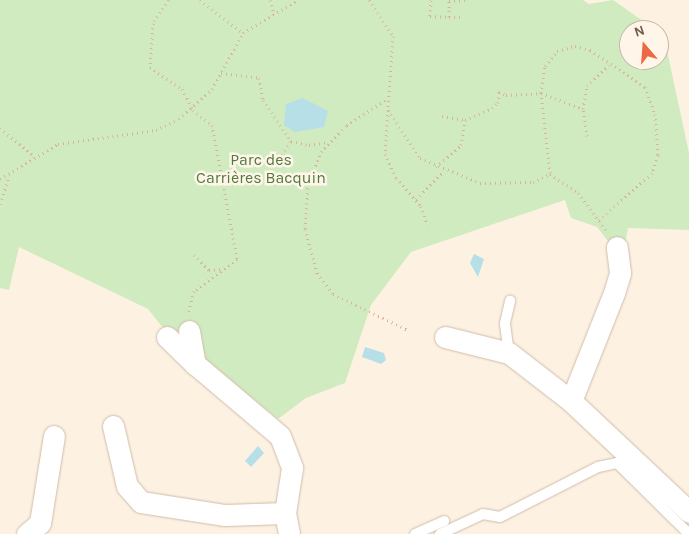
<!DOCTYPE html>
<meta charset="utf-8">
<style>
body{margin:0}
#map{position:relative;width:689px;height:534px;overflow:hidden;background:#fdf2e2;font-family:Karla,sans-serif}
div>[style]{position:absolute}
.green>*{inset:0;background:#d1ebc0}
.water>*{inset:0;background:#b6dfe7}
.path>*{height:3px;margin-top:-1.5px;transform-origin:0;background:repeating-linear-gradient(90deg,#d8b39c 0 1px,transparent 0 5px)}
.roads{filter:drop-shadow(0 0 1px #d0bcab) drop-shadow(0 0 1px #d0bcab)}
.service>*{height:10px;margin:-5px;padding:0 5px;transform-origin:5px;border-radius:5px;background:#fff}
.minor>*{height:21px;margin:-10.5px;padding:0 10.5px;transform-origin:10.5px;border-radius:10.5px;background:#fff}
span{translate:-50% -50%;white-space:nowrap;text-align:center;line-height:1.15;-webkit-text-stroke:5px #fff6e9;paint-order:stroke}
.park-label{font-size:16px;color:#517b3f}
.north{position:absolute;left:619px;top:20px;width:50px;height:50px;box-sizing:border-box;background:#fff6e9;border:1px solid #c8b7a9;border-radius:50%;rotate:342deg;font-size:14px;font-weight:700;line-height:20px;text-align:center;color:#755848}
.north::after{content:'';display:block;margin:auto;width:18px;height:22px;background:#eb6943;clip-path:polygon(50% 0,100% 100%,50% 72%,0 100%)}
</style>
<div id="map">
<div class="green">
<div style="clip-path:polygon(0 0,583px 0,589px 4px,613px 0,656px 30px,629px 30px,629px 60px,659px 60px,659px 33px,665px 41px,689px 153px,689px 230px,628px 228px,625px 245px,610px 244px,597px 227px,571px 218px,565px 200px,411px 252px,371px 305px,345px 383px,306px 398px,278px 419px,206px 360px,197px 327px,167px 333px,148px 309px,19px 247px,9px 290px,0 288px)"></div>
</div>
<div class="water">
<div style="clip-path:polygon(303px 98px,328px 111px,324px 127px,295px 132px,284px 125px,286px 104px)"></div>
<div style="clip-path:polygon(474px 254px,484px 259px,478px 277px,470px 263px)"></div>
<div style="clip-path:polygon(365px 347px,384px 353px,386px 360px,381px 364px,362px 357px)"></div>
<div style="clip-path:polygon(258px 446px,264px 453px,251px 467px,245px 461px)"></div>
</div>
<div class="path">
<div style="left:169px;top:0;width:28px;rotate:125deg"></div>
<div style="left:153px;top:23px;width:44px;rotate:93.9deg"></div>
<div style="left:150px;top:67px;width:39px;rotate:35deg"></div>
<div style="left:182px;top:89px;width:24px;rotate:62deg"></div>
<div style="left:193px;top:110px;width:24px;rotate:38deg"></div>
<div style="left:212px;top:125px;width:136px;rotate:79.4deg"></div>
<div style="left:237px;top:259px;width:54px;rotate:143.3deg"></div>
<div style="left:194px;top:291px;width:23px;rotate:105deg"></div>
<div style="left:200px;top:0;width:54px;rotate:37.5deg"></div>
<div style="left:270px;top:0;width:14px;rotate:73deg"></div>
<div style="left:369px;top:0;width:43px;rotate:56.3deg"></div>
<div style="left:393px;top:36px;width:74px;rotate:93.9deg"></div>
<div style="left:388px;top:110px;width:58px;rotate:56.3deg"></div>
<div style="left:420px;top:158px;width:65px;rotate:22.6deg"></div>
<div style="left:480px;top:183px;width:53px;rotate:-1.1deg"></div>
<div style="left:533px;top:182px;width:19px;rotate:-25deg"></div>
<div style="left:550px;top:174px;width:34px;rotate:34deg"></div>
<div style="left:578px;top:193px;width:49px;rotate:53.4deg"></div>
<div style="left:431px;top:0;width:16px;rotate:94deg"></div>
<div style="left:430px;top:16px;width:19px;rotate:3deg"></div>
<div style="left:449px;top:17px;width:17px;rotate:-90deg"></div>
<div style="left:449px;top:1px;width:16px;rotate:-4deg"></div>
<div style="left:449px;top:17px;width:13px"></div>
<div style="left:221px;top:73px;width:38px;rotate:7deg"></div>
<div style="left:259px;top:78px;width:22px;rotate:80deg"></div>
<div style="left:263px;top:100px;width:50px;rotate:55.7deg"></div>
<div style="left:291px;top:141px;width:18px;rotate:13deg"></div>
<div style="left:309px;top:145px;width:20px;rotate:-9deg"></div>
<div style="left:385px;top:100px;width:47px;rotate:146.3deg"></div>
<div style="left:346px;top:126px;width:35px;rotate:134deg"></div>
<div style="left:322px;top:151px;width:35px;rotate:114deg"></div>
<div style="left:308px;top:183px;width:46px;rotate:93.7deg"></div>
<div style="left:305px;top:229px;width:46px;rotate:74.7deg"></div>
<div style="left:317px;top:273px;width:26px;rotate:53deg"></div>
<div style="left:333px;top:294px;width:83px;rotate:25.6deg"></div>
<div style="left:388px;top:110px;width:44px;rotate:93.9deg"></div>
<div style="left:385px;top:154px;width:26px;rotate:65deg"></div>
<div style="left:396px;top:178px;width:38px;rotate:48deg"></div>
<div style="left:421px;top:206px;width:20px;rotate:72deg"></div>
<div style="left:442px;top:116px;width:23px;rotate:10deg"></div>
<div style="left:0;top:128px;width:44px;rotate:39.5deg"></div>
<div style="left:587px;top:136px;width:27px;rotate:-98deg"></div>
<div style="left:583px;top:109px;width:23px;rotate:-80deg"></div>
<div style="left:587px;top:86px;width:30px;rotate:-44deg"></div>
<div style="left:276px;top:163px;width:27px;rotate:-56deg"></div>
<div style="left:436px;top:167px;width:33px;rotate:-41deg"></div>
<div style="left:461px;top:145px;width:25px;rotate:-81deg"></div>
<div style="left:465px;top:120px;width:30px;rotate:-24deg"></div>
<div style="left:492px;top:108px;width:8px;rotate:-40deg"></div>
<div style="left:498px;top:103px;width:12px;rotate:-85deg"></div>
<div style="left:499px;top:91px;width:8px;rotate:30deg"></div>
<div style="left:506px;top:95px;width:35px;rotate:-3deg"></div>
<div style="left:541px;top:93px;width:45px;rotate:20.9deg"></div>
<div style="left:550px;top:173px;width:81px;rotate:-96.4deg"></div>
<div style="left:541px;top:93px;width:27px;rotate:-82deg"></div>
<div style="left:545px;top:66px;width:19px;rotate:-51deg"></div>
<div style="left:557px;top:51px;width:19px;rotate:-16deg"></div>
<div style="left:575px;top:46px;width:16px;rotate:15deg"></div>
<div style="left:590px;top:50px;width:66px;rotate:33.9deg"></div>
<div style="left:645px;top:87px;width:29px;rotate:70deg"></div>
<div style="left:655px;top:114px;width:41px;rotate:85.8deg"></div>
<div style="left:658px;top:155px;width:19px;rotate:108deg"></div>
<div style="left:652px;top:173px;width:71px;rotate:138.4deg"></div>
<div style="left:0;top:179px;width:68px;rotate:-31.1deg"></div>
<div style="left:58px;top:144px;width:99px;rotate:-8.1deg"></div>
<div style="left:156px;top:130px;width:25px;rotate:-26deg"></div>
<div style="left:179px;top:119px;width:45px;rotate:-42.3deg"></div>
<div style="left:212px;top:89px;width:64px;rotate:-61deg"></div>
<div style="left:243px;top:33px;width:64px;rotate:-31deg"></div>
<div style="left:416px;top:199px;width:40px;rotate:-45deg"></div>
<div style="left:0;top:204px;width:29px;rotate:-72deg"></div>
<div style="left:194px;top:255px;width:21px;rotate:45deg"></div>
<div style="left:209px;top:270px;width:15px;rotate:-4deg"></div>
</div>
<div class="roads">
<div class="service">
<div style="left:509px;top:353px;width:30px;rotate:-98deg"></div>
<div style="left:505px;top:323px;width:23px;rotate:-77deg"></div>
<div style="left:415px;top:534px;width:32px;rotate:-24deg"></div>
<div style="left:440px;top:534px;width:47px;rotate:-24.9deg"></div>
<div style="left:483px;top:514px;width:17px;rotate:10deg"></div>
<div style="left:500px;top:517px;width:110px;rotate:-27deg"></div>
<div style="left:598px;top:467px;width:19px;rotate:-12deg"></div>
<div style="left:617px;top:463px;width:101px;rotate:44.6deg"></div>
</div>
<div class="minor">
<div style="left:189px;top:331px;width:34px;rotate:80deg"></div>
<div style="left:195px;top:364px;width:111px;rotate:40.3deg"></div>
<div style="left:280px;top:436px;width:34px;rotate:69deg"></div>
<div style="left:292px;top:468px;width:46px;rotate:98.8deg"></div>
<div style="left:285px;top:513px;width:21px;rotate:79deg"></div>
<div style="left:167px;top:337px;width:39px;rotate:44deg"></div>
<div style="left:445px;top:337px;width:66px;rotate:14deg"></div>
<div style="left:509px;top:353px;width:78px;rotate:37.7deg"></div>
<div style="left:571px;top:401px;width:162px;rotate:43.2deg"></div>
<div style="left:571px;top:401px;width:116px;rotate:-68.3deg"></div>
<div style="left:614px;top:293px;width:21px;rotate:-73deg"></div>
<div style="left:620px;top:273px;width:26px;rotate:-97deg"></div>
<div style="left:113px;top:426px;width:62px;rotate:76.9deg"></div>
<div style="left:127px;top:486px;width:21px;rotate:49deg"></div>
<div style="left:141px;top:502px;width:85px;rotate:8.8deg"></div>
<div style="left:225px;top:515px;width:60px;rotate:-1.9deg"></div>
<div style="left:27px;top:534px;width:17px;rotate:-40deg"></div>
<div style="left:40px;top:523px;width:88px;rotate:-80.9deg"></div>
</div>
</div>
<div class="park-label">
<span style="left:261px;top:169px">Parc des<br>Carrières Bacquin</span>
</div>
<div class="north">N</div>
</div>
